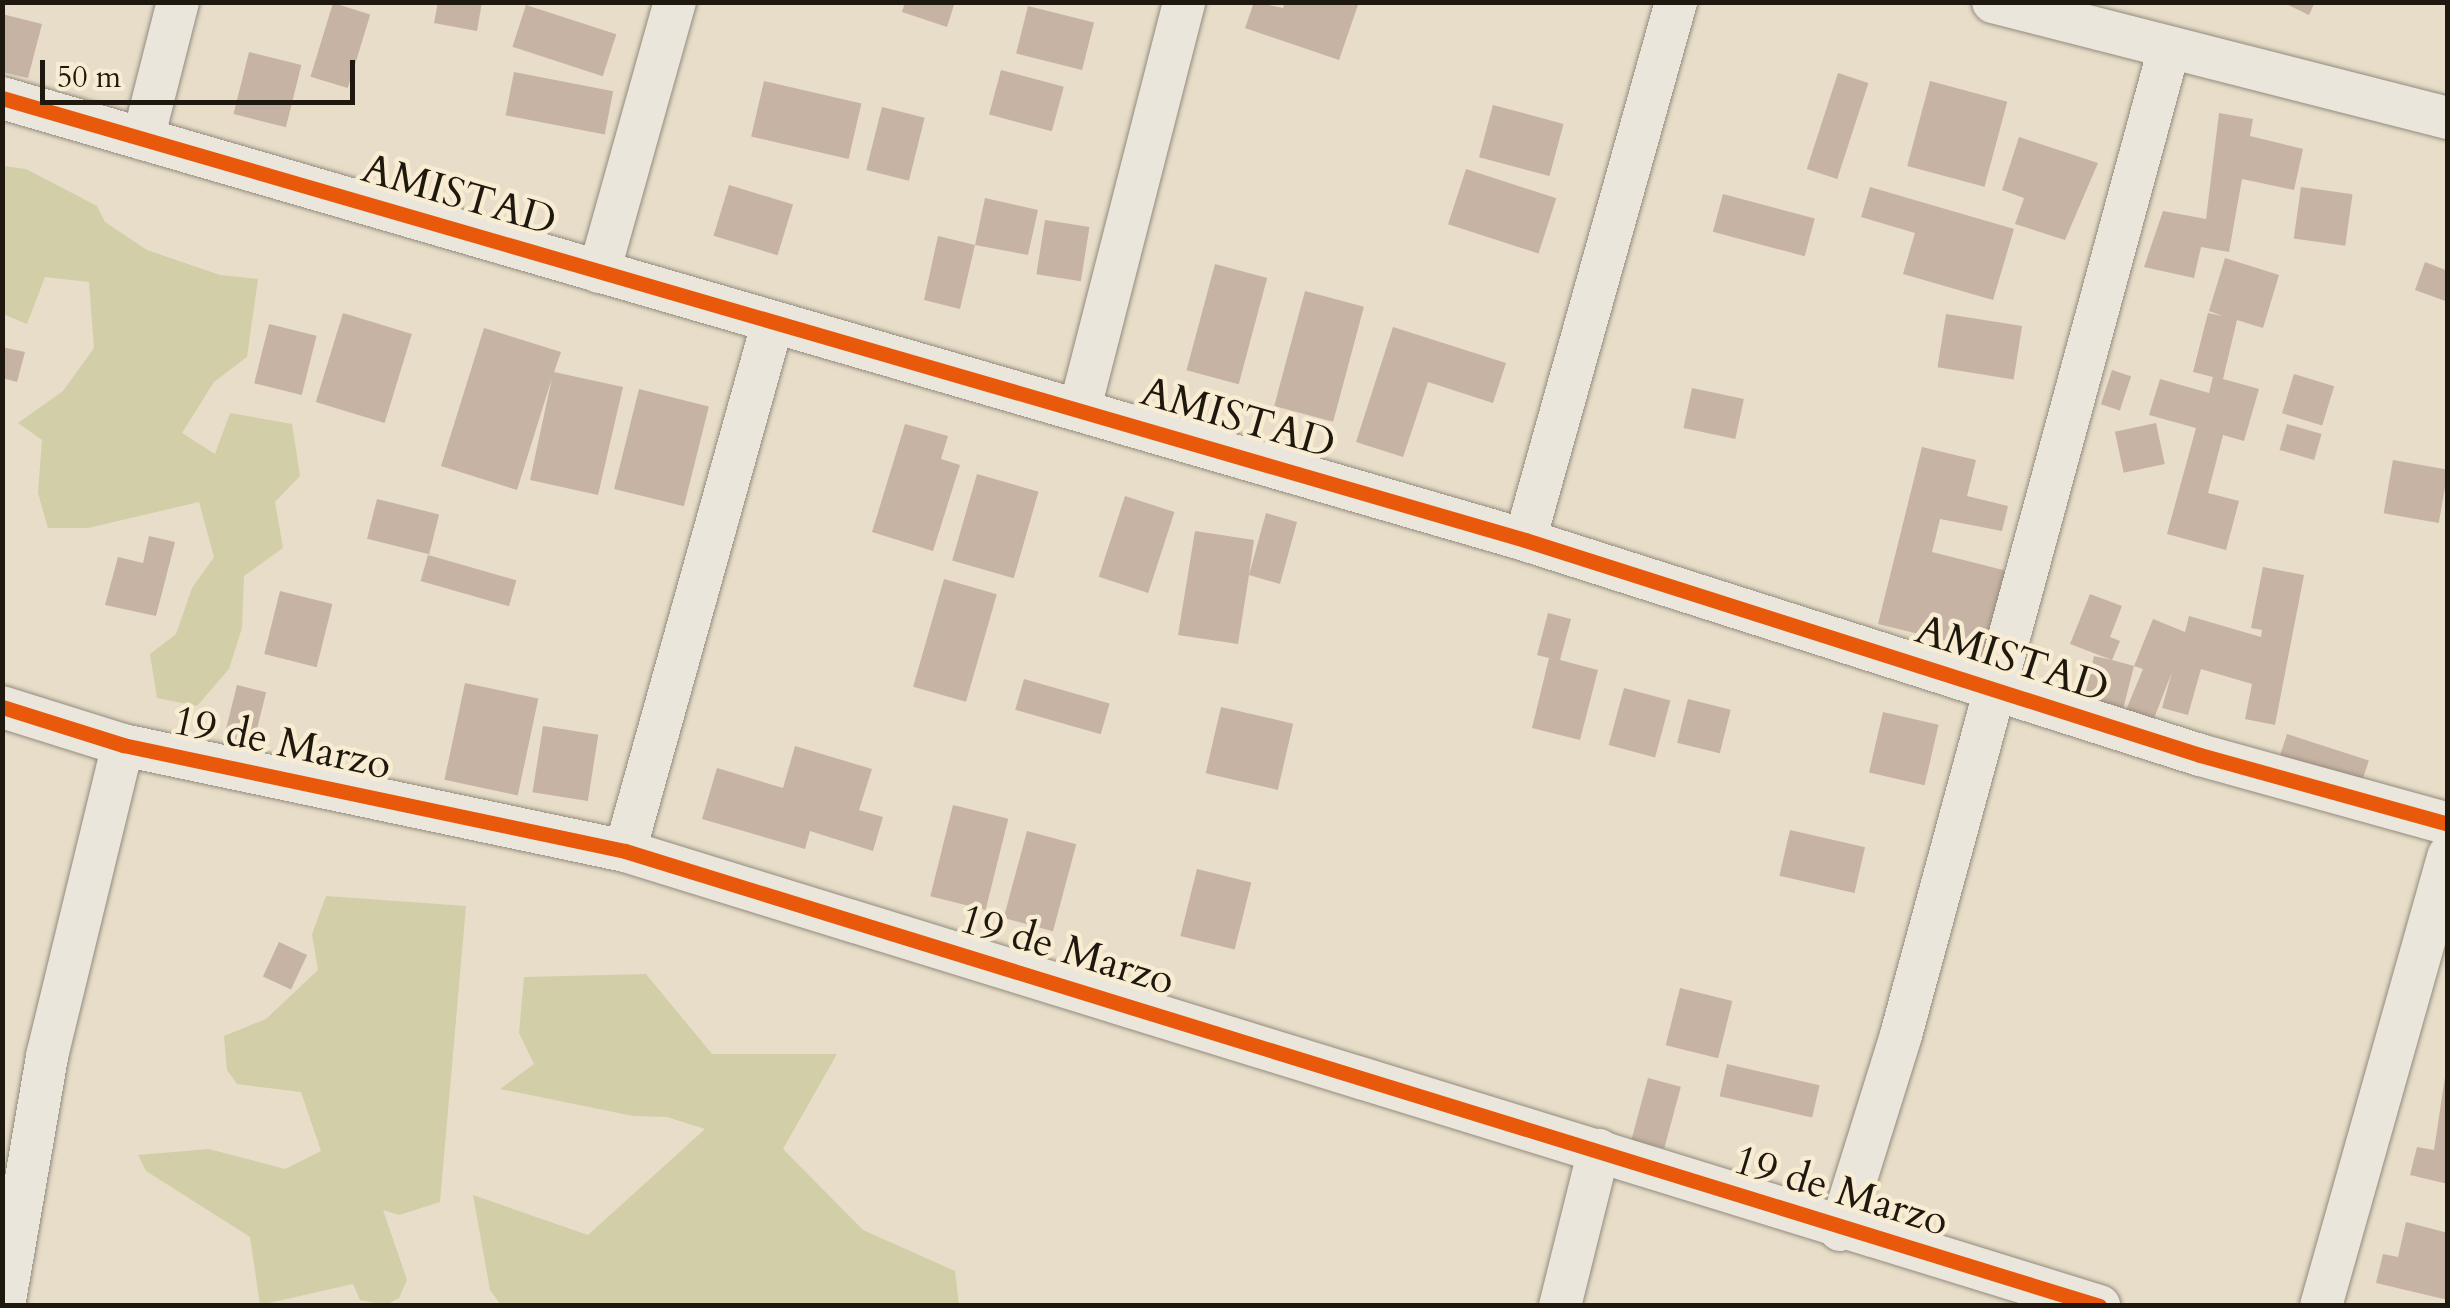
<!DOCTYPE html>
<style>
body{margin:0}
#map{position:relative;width:2450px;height:1308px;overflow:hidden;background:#e8ddc8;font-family:Cardo,serif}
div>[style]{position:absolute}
.green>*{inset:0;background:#d2cea8}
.building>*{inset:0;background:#c6b3a3;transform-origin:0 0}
.roads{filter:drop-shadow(0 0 2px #928b7e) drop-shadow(0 0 2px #928b7e)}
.minor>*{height:42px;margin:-21px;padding:0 21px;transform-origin:21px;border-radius:21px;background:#ebe6dc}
.cycleway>*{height:15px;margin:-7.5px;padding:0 7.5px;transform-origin:7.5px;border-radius:7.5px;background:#e8590c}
span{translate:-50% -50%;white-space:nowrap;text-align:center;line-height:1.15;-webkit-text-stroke:9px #f8ecd3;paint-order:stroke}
.street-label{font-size:42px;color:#1f180e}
.frame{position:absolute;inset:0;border:5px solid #1f180e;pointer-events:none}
.scale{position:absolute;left:40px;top:60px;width:315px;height:45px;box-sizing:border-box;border:5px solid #1f180e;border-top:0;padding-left:12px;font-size:30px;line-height:35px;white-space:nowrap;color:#1f180e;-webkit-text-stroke:8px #f8ecd3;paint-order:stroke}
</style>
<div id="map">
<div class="green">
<div style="clip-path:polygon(3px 166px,26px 169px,97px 206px,105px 222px,147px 250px,220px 275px,258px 279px,247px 357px,214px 382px,182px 433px,215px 454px,230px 413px,292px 424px,300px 476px,275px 502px,283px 548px,244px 576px,242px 628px,229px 669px,197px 706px,157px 698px,150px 654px,176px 634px,192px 588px,214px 557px,199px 502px,88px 528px,48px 528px,38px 493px,42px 440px,18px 423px,63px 391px,94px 348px,89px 282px,45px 277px,27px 324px,3px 314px)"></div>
<div style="clip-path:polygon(326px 896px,466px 906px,440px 1202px,399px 1215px,383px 1210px,407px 1280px,399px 1298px,386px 1305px,360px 1300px,353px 1284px,260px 1305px,250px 1237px,146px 1171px,138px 1155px,209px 1149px,285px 1169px,321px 1151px,301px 1092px,237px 1084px,227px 1070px,224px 1036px,266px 1019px,318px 970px,312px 934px)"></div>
<div style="clip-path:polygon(646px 974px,712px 1054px,837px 1054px,783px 1149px,863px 1230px,955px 1271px,959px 1305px,501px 1305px,490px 1290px,473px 1195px,588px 1235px,705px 1129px,667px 1117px,633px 1116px,500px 1089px,534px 1064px,519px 1033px,524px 977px)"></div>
</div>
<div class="building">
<div style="clip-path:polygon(438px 2px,482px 2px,477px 31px,434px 23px)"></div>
<div style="clip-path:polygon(905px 2px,955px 2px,947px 27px,902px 12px)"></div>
<div style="clip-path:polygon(1254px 2px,1283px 8px,1285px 2px,1359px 2px,1339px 60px,1245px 28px)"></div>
<div style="clip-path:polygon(2282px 2px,2315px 2px,2309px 15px)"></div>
<div style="left:333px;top:3px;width:39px;height:77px;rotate:17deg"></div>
<div style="left:526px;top:5px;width:95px;height:44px;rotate:18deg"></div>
<div style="left:1028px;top:6px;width:68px;height:49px;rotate:14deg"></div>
<div style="clip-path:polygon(2px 14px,42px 24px,28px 78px,2px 72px)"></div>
<div style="left:249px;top:52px;width:54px;height:64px;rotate:14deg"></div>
<div style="left:1001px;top:70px;width:65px;height:46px;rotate:15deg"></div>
<div style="left:514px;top:72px;width:101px;height:44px;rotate:11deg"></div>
<div style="left:1838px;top:73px;width:32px;height:101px;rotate:18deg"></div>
<div style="left:764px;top:81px;width:100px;height:57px;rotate:13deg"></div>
<div style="left:1930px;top:81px;width:80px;height:88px;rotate:15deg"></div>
<div style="left:1493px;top:105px;width:73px;height:54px;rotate:15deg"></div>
<div style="left:882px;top:107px;width:44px;height:65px;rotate:14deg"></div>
<div style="clip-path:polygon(2219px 113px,2253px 119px,2250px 136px,2303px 149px,2294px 190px,2242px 179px,2229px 252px,2201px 247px,2194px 278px,2144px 267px,2163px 211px,2206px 219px)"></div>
<div style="clip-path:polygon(2019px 137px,2098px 163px,2065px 240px,2015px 224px,2024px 198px,2002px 190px)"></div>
<div style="left:1466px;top:169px;width:95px;height:58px;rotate:18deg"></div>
<div style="left:729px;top:185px;width:67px;height:53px;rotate:17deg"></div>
<div style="clip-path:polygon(1870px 187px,2014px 229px,1993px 300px,1903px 274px,1915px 233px,1861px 217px)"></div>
<div style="left:2301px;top:187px;width:52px;height:52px;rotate:8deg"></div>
<div style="left:1723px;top:194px;width:95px;height:39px;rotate:15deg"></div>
<div style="clip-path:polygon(985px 198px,1038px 210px,1028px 255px,975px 245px,960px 309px,924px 300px,938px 236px,975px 245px)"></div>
<div style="left:1045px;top:220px;width:45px;height:55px;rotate:9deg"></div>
<div style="clip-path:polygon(2225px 258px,2279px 275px,2263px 328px,2237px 320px,2223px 379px,2259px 389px,2244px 441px,2223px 435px,2208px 493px,2239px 501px,2226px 550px,2167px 534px,2196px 428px,2149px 415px,2160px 379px,2209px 393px,2213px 377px,2193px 372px,2208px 313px,2223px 316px,2209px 311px)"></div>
<div style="clip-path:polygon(2425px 262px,2448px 271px,2448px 302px,2415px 290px)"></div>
<div style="left:1215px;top:264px;width:54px;height:110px;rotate:15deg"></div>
<div style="left:1305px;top:291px;width:61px;height:119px;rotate:15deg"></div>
<div style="left:343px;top:313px;width:72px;height:93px;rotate:17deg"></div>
<div style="left:1946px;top:314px;width:77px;height:54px;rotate:9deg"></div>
<div style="left:269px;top:324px;width:49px;height:61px;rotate:14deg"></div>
<div style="clip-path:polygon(1393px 327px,1506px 363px,1493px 403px,1428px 382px,1403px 457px,1356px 442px)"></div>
<div style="clip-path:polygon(484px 328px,561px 352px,554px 372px,623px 387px,598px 495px,530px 480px,552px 378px,517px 490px,441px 466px)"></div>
<div style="clip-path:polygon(2px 347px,25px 352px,17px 382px,2px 378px)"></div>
<div style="left:2112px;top:370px;width:20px;height:36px;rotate:18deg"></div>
<div style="left:2294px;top:374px;width:42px;height:41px;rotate:17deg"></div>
<div style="left:1692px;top:388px;width:53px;height:41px;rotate:12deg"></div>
<div style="left:639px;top:389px;width:72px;height:103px;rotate:14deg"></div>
<div style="left:2156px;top:423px;width:42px;height:42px;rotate:78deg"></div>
<div style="clip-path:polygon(905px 424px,948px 436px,941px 459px,960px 465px,933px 551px,872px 532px)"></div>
<div style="left:2287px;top:424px;width:36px;height:27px;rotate:16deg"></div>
<div style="clip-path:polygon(1922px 447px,1976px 460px,1967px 496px,2008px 506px,2002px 531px,1940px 519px,1932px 552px,2011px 572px,1992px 652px,1878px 624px)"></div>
<div style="left:2393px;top:460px;width:56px;height:54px;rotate:10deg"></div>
<div style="left:977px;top:474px;width:64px;height:90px;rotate:16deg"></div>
<div style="left:1125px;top:496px;width:52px;height:85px;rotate:18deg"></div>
<div style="left:377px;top:499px;width:64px;height:41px;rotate:14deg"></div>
<div style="clip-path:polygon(1266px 513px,1297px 522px,1280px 584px,1249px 575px,1238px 644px,1178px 635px,1195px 531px,1254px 540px,1249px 575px)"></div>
<div style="clip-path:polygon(149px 536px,175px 542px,156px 616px,105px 605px,118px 557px,143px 563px)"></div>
<div style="left:428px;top:555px;width:92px;height:27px;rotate:16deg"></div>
<div style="clip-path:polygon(2263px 567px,2304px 575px,2275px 725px,2245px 719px,2252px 684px,2201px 669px,2188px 715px,2162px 708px,2172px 672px,2151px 726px,2124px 715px,2143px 669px,2134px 666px,2153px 619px,2185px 632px,2189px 616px,2261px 637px,2262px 630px,2251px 628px)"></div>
<div style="left:944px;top:579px;width:55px;height:112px;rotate:16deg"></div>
<div style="left:280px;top:591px;width:54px;height:65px;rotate:14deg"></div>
<div style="clip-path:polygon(2090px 594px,2122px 606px,2110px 637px,2120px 641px,2112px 660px,2134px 666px,2119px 725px,2080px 716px,2094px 656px,2112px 660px,2070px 644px)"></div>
<div style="clip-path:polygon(1548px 613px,1571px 619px,1560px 660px,1598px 670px,1580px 740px,1532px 728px,1549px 658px,1537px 655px)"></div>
<div style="left:1024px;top:679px;width:89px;height:32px;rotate:16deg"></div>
<div style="left:465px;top:683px;width:75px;height:99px;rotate:12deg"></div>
<div style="left:237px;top:685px;width:30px;height:67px;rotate:14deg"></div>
<div style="left:1624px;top:688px;width:48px;height:59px;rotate:15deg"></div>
<div style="left:1688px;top:699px;width:44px;height:45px;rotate:14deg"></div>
<div style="left:1221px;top:707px;width:74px;height:68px;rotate:13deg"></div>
<div style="left:1883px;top:712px;width:57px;height:62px;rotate:13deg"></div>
<div style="left:543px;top:726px;width:56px;height:67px;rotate:9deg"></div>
<div style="left:2287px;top:734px;width:86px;height:31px;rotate:18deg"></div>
<div style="clip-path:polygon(795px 746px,872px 769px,859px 810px,883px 817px,873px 851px,810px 831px,805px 849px,702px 819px,717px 768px,783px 788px)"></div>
<div style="left:953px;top:805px;width:57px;height:94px;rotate:14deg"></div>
<div style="left:1790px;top:830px;width:77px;height:47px;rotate:13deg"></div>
<div style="left:1027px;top:831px;width:51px;height:90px;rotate:15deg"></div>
<div style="left:1197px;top:869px;width:56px;height:69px;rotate:14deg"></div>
<div style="left:279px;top:942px;width:31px;height:38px;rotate:25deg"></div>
<div style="left:1680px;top:988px;width:54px;height:59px;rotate:14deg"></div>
<div style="left:1727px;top:1064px;width:95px;height:33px;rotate:13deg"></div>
<div style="clip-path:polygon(2446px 1070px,2448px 1070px,2448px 1184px,2410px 1175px,2417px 1147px,2434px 1150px)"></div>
<div style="left:1648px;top:1078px;width:34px;height:64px;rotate:15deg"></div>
<div style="clip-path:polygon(2406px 1222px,2448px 1233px,2448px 1300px,2376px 1283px,2383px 1254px,2398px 1257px)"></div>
</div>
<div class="roads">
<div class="minor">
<div style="left:1993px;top:2px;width:470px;rotate:14.3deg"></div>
<div style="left:2px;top:98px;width:1586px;rotate:16.18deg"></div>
<div style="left:1525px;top:540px;width:708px;rotate:17.67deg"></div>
<div style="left:2200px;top:755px;width:257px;rotate:15.5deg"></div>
<div style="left:143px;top:139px;width:141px;rotate:-75.7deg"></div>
<div style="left:599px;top:272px;width:280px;rotate:-74.3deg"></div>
<div style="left:1080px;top:408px;width:419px;rotate:-75.6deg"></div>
<div style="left:1525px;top:540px;width:559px;rotate:-74.32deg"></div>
<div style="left:2px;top:707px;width:127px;rotate:17.4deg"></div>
<div style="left:123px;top:745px;width:513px;rotate:11.92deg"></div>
<div style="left:625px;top:851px;width:1543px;rotate:17.15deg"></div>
<div style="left:625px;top:851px;width:546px;rotate:-74.39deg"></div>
<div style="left:1840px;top:1230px;width:204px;rotate:-72.6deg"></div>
<div style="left:1901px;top:1035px;width:1019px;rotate:-74.8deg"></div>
<div style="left:4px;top:1306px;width:254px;rotate:-80.2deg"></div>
<div style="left:47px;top:1056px;width:320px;rotate:-76.3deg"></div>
<div style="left:1560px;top:1306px;width:161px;rotate:-76deg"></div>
<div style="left:2321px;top:1306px;width:468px;rotate:-74.2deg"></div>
</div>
</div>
<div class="cycleway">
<div style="left:2px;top:98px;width:1586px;rotate:16.18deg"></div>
<div style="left:1525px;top:540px;width:708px;rotate:17.67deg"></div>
<div style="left:2200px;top:755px;width:257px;rotate:15.5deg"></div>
<div style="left:2px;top:707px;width:127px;rotate:17.4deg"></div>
<div style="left:123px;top:745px;width:513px;rotate:11.92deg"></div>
<div style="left:625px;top:851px;width:1543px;rotate:17.15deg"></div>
</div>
<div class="street-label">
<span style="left:459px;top:195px;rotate:16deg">AMISTAD</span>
<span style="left:1238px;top:418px;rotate:16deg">AMISTAD</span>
<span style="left:2012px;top:659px;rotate:18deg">AMISTAD</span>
<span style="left:282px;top:743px;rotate:12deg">19 de Marzo</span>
<span style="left:1067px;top:950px;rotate:17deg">19 de Marzo</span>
<span style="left:1841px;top:1191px;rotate:17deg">19 de Marzo</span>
</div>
<div class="frame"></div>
<div class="scale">50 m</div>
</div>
